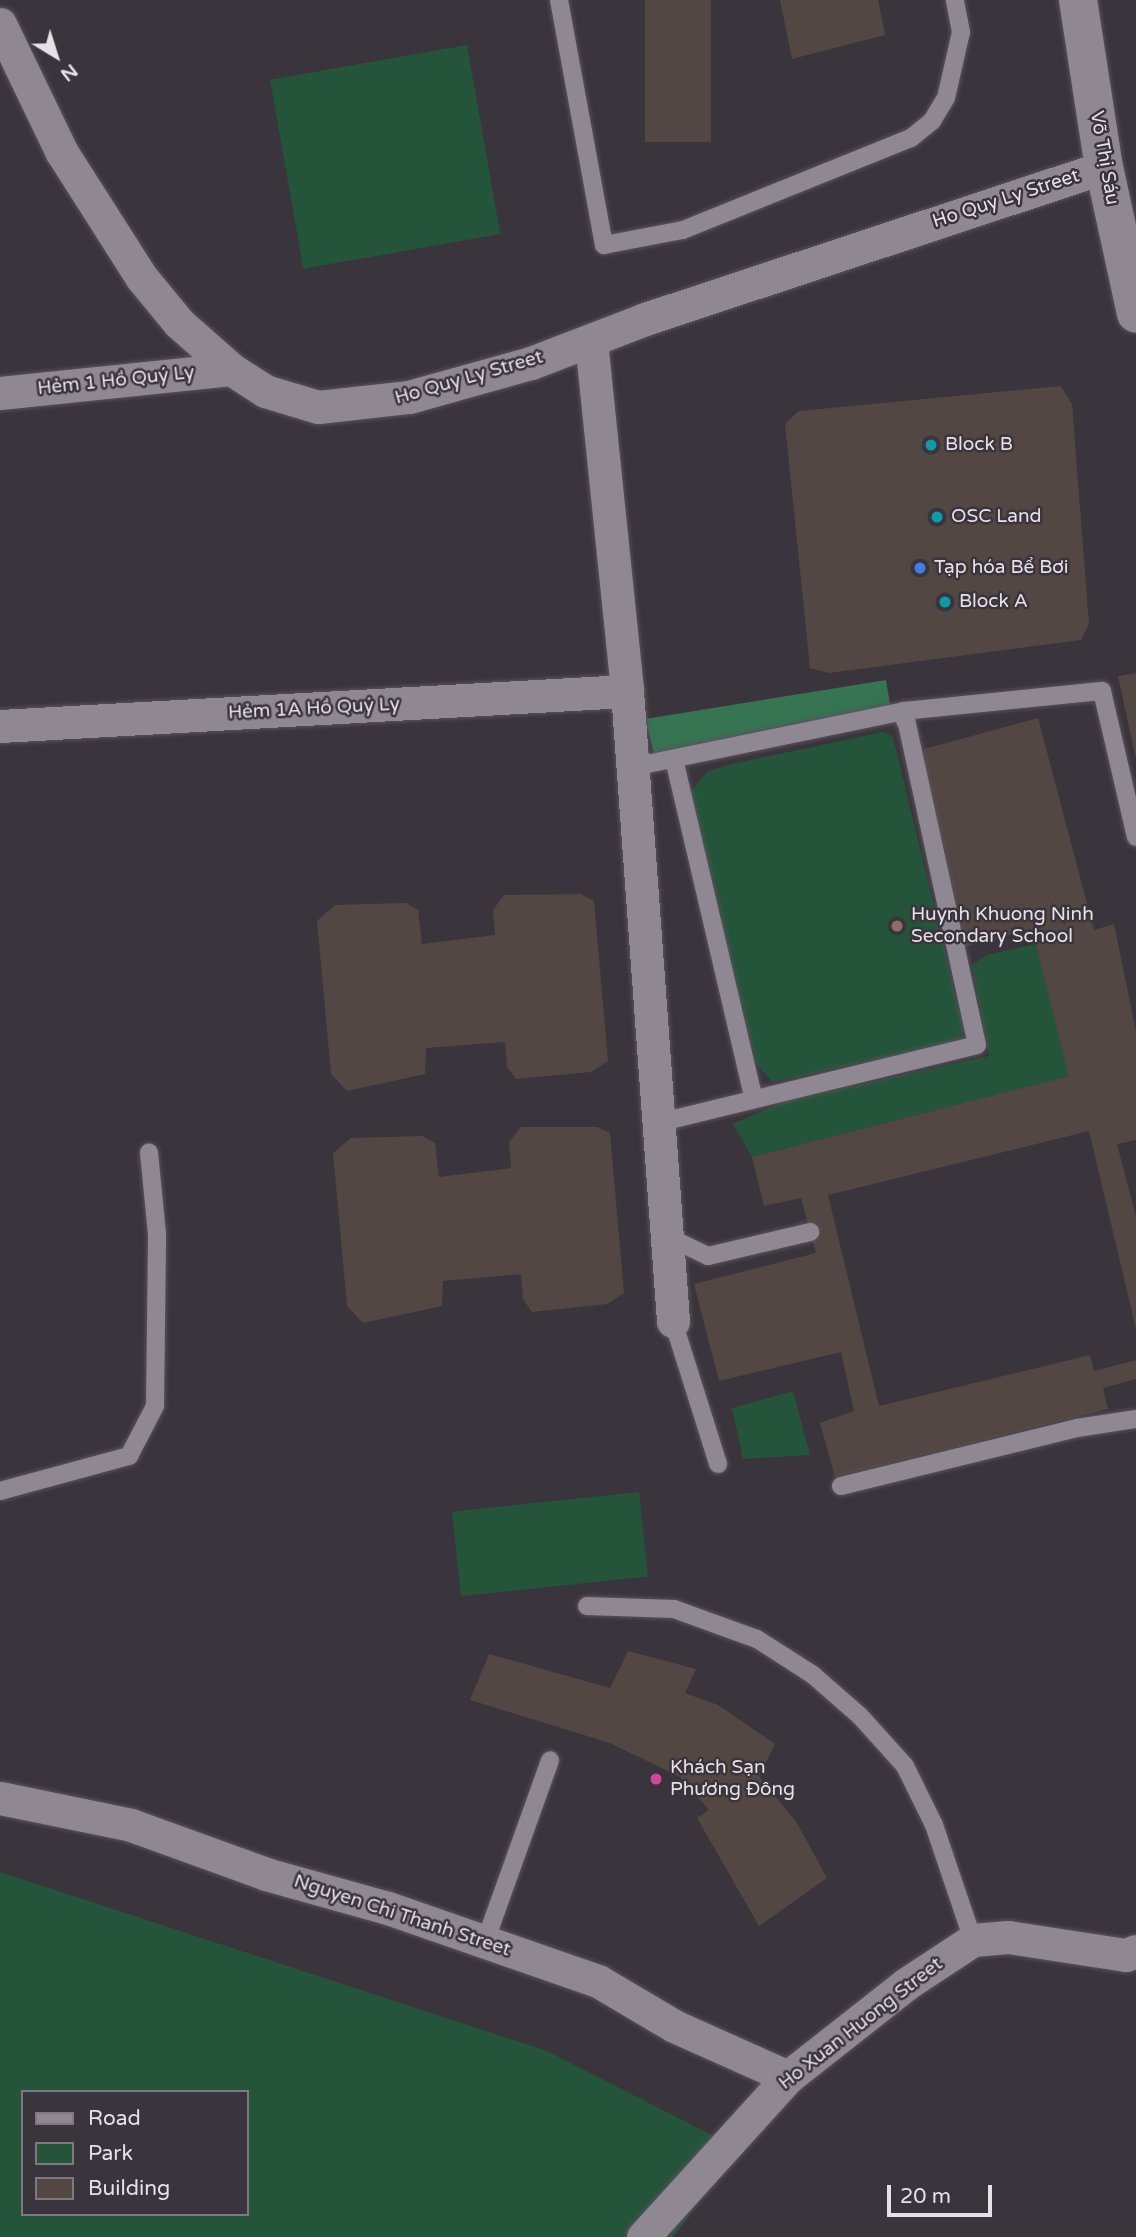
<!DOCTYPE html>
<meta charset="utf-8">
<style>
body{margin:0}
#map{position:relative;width:1136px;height:2237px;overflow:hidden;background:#3a343c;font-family:"Varela Round",sans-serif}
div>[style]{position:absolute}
.green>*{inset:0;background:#24553a;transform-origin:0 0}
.forest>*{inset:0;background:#377452}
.building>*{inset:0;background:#524743;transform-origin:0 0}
.roads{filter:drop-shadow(0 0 2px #58525a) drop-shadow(0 0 2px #58525a)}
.service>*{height:18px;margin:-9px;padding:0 9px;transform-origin:9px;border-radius:9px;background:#8f8791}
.minor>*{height:33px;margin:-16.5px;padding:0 16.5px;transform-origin:16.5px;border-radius:16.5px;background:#8f8791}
.secondary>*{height:38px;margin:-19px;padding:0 19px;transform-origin:19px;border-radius:19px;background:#8f8791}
.dots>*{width:19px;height:19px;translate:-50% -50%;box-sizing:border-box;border:4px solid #3a343c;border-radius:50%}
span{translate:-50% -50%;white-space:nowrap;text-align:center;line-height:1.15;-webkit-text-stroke:5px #3a343c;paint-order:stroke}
.street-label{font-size:19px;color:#e5e1e7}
.poi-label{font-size:19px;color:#e5e1e7}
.left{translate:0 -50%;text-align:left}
.legend{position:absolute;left:21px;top:2090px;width:228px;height:126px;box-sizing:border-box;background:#3a343c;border:2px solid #7e7980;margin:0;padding:9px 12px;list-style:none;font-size:21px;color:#e5e1e7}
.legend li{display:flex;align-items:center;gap:14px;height:35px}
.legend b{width:35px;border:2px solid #7e7980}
.north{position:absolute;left:21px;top:21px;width:70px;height:70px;-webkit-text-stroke:5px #3a343c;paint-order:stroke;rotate:142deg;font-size:19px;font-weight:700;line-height:28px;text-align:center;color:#e5e1e7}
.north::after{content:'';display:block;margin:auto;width:24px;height:32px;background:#e5e1e7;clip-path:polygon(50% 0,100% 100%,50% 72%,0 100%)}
.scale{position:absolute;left:887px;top:2185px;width:105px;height:32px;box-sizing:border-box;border:4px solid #e5e1e7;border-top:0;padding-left:9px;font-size:21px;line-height:24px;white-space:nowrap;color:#e5e1e7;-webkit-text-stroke:5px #3a343c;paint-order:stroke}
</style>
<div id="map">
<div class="green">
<div style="left:467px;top:45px;width:192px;height:200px;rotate:80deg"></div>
<div style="clip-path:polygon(883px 732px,893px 737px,964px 1030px,961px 1038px,944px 1045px,772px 1082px,756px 1063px,689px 794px,707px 772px,727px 765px)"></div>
<div style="clip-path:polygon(1036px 944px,1069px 1076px,752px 1157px,733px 1124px,785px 1101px,989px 1056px,972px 965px,986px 955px)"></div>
<div style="clip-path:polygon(793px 1391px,810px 1455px,743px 1459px,732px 1408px)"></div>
<div style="left:639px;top:1492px;width:85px;height:188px;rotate:84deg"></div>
<div style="clip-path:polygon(evenodd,0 1872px,547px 2051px,739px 2149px,673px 2237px,0 2237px,0 1872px,23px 2092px,247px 2092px,247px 2214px,23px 2214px,23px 2092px)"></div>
</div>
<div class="forest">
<div style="clip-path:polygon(886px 680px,891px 710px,654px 754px,645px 719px)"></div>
</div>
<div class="building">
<div style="left:645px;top:0;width:66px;height:142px"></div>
<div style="clip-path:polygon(780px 0,878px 0,885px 35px,792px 59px)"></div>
<div style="clip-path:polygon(1061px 386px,1072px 404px,1089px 624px,1081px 640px,829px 673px,810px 668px,785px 424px,799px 411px)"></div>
<div style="clip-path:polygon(1136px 673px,1136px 755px,1135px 755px,1118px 676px)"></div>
<div style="clip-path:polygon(1038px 718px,1094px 930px,1114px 924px,1136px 1031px,1136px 1140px,1117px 1144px,1136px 1216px,1136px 1329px,1089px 1131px,828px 1195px,879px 1406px,1090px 1355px,1094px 1371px,1136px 1360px,1136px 1379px,1103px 1388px,1108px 1409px,835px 1477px,820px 1423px,854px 1411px,841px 1352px,719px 1381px,694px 1284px,816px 1253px,801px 1198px,764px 1206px,752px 1157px,1069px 1076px,1032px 929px,965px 947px,921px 763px,924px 749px)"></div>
<div style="clip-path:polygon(581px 894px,594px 901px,608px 1061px,591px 1072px,516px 1079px,507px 1067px,505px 1042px,426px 1048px,425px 1074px,347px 1091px,331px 1074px,317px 921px,335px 905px,406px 903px,418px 910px,422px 944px,495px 935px,493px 910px,504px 895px)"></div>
<div style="clip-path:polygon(521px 1127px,597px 1127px,610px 1133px,624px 1293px,607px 1304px,532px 1312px,523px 1299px,521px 1274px,443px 1281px,442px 1306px,363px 1323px,347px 1306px,333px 1153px,351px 1138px,422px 1136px,435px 1143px,439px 1177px,511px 1168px,509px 1142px)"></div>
<div style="clip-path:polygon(628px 1651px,696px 1669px,685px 1693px,718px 1705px,775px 1744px,759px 1776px,797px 1823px,827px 1878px,759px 1926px,697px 1818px,709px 1810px,680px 1777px,610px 1743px,470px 1700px,489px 1654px,610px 1688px)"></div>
</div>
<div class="roads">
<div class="service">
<div style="left:559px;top:0;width:249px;rotate:79.6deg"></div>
<div style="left:604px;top:245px;width:80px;rotate:-10.8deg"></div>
<div style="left:683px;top:230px;width:246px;rotate:-22deg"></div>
<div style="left:911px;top:138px;width:27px;rotate:-39deg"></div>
<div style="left:932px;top:121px;width:27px;rotate:-59deg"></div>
<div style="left:946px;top:98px;width:68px;rotate:-77.2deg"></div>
<div style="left:961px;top:32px;width:33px;rotate:-101deg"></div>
<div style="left:674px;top:759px;width:346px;rotate:76.8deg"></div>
<div style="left:632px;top:767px;width:278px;rotate:-11.6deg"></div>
<div style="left:904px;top:711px;width:199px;rotate:-5.8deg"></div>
<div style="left:1102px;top:691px;width:150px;rotate:76.9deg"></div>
<div style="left:657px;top:1123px;width:329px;rotate:-13.7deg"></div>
<div style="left:977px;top:1045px;width:342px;rotate:-102.3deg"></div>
<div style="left:904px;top:711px;width:10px;rotate:84deg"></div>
<div style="left:664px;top:1235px;width:49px;rotate:25.5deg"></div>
<div style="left:708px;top:1256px;width:105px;rotate:-13.2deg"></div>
<div style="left:673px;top:1321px;width:150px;rotate:72.5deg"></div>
<div style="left:841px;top:1486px;width:243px;rotate:-13.8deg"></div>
<div style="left:1077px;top:1428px;width:60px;rotate:-8.7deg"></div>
<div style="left:0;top:1491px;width:134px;rotate:-15.2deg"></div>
<div style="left:129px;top:1456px;width:56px;rotate:-62.5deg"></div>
<div style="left:155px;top:1406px;width:172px;rotate:-89.3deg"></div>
<div style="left:157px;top:1234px;width:82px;rotate:-95.6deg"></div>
<div style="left:587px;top:1606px;width:87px;rotate:2deg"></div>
<div style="left:674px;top:1609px;width:88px;rotate:19.9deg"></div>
<div style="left:757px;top:1639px;width:67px;rotate:32.7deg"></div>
<div style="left:813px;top:1675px;width:62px;rotate:41.1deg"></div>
<div style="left:860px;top:1716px;width:67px;rotate:48deg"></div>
<div style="left:905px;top:1766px;width:66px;rotate:63.8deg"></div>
<div style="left:934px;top:1825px;width:121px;rotate:71.3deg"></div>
<div style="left:485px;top:1942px;width:193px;rotate:-70.3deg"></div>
</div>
<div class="minor">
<div style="left:0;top:24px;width:141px;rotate:64.3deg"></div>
<div style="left:61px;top:151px;width:151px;rotate:57.5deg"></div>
<div style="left:142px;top:278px;width:58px;rotate:50.6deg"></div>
<div style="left:179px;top:323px;width:69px;rotate:41.5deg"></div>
<div style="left:231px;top:369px;width:40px;rotate:32.9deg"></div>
<div style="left:265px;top:391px;width:55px;rotate:16.8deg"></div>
<div style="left:318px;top:407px;width:92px;rotate:-6.3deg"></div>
<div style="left:409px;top:397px;width:127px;rotate:-15.6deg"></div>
<div style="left:531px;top:363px;width:122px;rotate:-21.1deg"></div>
<div style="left:645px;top:319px;width:484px;rotate:-18.3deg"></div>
<div style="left:591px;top:341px;width:352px;rotate:84.1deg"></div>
<div style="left:627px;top:691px;width:632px;rotate:85.82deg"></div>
<div style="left:0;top:393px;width:232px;rotate:-5.9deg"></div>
<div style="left:0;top:726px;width:628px;rotate:-3.2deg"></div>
<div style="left:0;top:1798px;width:134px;rotate:11.6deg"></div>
<div style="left:131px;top:1825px;width:144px;rotate:19.9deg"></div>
<div style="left:266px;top:1874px;width:127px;rotate:15.6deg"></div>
<div style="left:388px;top:1908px;width:222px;rotate:19.2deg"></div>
<div style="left:598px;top:1981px;width:88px;rotate:30.6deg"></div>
<div style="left:674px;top:2026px;width:125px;rotate:24.1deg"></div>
<div style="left:643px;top:2237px;width:216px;rotate:-47.8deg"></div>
<div style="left:788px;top:2077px;width:150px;rotate:-38.2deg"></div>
<div style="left:906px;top:1984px;width:80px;rotate:-33.3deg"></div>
<div style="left:973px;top:1940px;width:35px;rotate:-5deg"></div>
<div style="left:1008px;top:1937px;width:119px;rotate:8.7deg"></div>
<div style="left:1126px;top:1955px;width:11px;rotate:-22deg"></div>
</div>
<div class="secondary">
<div style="left:1078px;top:0;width:169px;rotate:81.2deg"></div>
<div style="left:1104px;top:167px;width:150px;rotate:77.7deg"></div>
</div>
</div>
<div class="dots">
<div style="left:931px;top:445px;background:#0f9aa8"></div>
<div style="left:937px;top:517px;background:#0f9aa8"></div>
<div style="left:920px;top:568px;background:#3f7fe0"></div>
<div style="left:945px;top:602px;background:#0f9aa8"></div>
<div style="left:897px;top:926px;background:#8d6e63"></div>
<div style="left:656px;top:1779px;background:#d1479c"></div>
</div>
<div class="street-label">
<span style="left:1104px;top:158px;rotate:80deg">Võ Thị Sáu</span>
<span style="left:1006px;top:199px;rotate:-18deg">Ho Quy Ly Street</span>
<span style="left:469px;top:378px;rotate:-16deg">Ho Quy Ly Street</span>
<span style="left:116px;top:381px;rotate:-6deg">Hẻm 1 Hồ Quý Ly</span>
<span style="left:314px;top:709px;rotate:-3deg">Hẻm 1A Hồ Quý Ly</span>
<span style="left:402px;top:1916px;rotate:18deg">Nguyen Chi Thanh Street</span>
<span style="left:861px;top:2024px;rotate:-38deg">Ho Xuan Huong Street</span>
</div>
<div class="poi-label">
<span class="left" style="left:945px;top:445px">Block B</span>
<span class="left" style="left:951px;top:517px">OSC Land</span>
<span class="left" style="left:934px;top:568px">Tạp hóa Bể Bơi</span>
<span class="left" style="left:959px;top:602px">Block A</span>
<span class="left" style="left:911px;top:926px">Huynh Khuong Ninh<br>Secondary School</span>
<span class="left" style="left:670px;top:1779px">Khách Sạn<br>Phương Đông</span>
</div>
<ul class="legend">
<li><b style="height:9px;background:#8f8791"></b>Road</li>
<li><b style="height:19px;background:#24553a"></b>Park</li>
<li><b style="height:19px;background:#524743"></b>Building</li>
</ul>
<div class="north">N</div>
<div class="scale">20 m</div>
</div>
